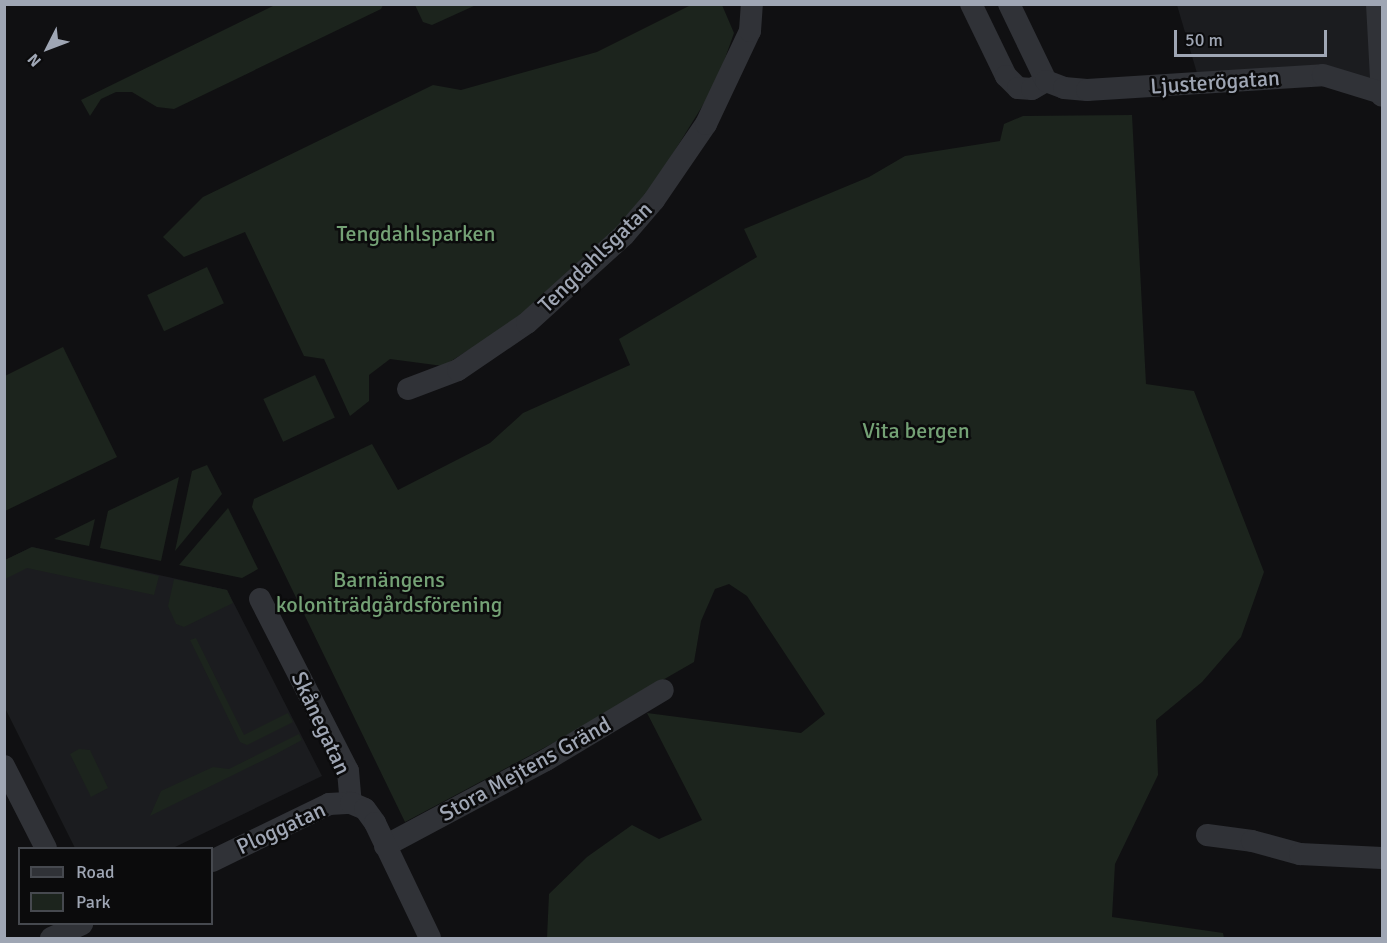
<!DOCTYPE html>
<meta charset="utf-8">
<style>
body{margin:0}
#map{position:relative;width:1387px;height:943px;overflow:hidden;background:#101012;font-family:Signika,sans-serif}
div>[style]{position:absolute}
.built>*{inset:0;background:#1b1c1f}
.green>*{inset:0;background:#1c241d;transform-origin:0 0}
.street>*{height:22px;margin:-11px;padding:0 11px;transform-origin:11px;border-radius:11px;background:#303237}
span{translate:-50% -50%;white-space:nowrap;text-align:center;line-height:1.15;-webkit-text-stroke:5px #0b0b0c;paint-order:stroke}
.street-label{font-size:22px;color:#9fa6b4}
.park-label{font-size:22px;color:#74a175}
.frame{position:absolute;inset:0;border:6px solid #9fa6b4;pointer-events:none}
.legend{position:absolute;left:18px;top:847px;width:195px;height:78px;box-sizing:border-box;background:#0b0b0c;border:2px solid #46494f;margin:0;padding:8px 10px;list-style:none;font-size:18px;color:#9fa6b4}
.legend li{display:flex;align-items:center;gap:12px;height:30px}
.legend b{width:30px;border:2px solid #46494f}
.north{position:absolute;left:18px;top:18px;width:60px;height:60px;-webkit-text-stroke:4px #0b0b0c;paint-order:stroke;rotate:228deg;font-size:16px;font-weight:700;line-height:24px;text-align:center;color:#9fa6b4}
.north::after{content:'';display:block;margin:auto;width:21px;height:27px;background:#9fa6b4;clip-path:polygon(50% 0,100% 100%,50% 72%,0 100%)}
.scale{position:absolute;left:1174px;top:30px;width:153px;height:27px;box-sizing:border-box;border:3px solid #9fa6b4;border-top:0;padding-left:8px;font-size:18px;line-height:21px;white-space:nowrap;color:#9fa6b4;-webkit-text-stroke:4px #0b0b0c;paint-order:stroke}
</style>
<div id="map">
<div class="built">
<div style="clip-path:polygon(1177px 5px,1380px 5px,1382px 95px,1320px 71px,1199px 80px)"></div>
<div style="clip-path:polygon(32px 547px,227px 590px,322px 776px,173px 848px,75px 848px,5px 708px,5px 560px)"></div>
</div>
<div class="green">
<div style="clip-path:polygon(275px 5px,383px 5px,381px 9px,174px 109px,157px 107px,132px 92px,116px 92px,101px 99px,90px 116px,81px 100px)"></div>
<div style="clip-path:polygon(415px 5px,476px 5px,432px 25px,423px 22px)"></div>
<div style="clip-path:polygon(691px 5px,722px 5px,734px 33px,716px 84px,646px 197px,594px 253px,522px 317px,443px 366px,390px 359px,369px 375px,369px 401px,350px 416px,324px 359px,304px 356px,245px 232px,184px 257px,163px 237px,203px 197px,433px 85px,461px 90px,597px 52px)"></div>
<div style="clip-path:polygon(1132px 115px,1146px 384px,1194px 391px,1264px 572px,1241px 637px,1202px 682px,1156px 720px,1158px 775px,1115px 864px,1112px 917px,1223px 933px,1224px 938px,547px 938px,549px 894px,587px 857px,632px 825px,659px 839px,702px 820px,647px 713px,801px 733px,825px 714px,747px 596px,729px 584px,715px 589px,701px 621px,694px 662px,555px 742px,405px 822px,252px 507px,254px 499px,372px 444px,398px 490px,490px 443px,523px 413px,630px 365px,619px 339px,757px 257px,744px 229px,869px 177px,905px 156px,1000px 141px,1004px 124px,1023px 116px)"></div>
<div style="left:207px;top:267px;width:40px;height:66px;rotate:65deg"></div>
<div style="clip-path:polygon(63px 347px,117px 457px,5px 511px,5px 376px)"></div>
<div style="left:315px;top:375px;width:47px;height:57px;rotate:65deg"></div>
<div style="clip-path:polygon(207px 465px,222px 494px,175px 551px,192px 471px)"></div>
<div style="clip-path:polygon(179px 477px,161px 561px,100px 548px,108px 511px)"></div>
<div style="clip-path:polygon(228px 508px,258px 569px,242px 578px,179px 565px)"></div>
<div style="clip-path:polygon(95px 519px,89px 546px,54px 539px)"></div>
<div style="clip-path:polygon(32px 547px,159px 576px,154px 595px,27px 568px,5px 579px,5px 560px)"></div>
<div style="clip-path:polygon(174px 579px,227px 590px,233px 603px,184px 627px,176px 624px,168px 606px)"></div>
<div style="clip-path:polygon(196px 638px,244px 735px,288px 713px,293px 722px,247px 745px,240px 742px,190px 640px)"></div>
<div style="clip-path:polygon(299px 734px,302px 740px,276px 754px,150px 816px,161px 791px,213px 767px,229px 769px)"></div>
<div style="clip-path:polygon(79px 749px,90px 750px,108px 788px,91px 797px,70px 754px)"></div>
</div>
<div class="street">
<div style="left:971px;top:4px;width:80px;rotate:64.1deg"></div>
<div style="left:1006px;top:76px;width:17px;rotate:45deg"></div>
<div style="left:1018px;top:88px;width:14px;rotate:4deg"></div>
<div style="left:1032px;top:89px;width:16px;rotate:-30deg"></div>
<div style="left:1009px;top:4px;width:85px;rotate:64.3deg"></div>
<div style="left:1377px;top:4px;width:92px;rotate:86.9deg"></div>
<div style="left:1046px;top:81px;width:19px;rotate:21deg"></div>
<div style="left:1064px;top:88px;width:23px;rotate:5deg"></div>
<div style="left:1087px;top:90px;width:236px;rotate:-3.6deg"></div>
<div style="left:1323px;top:75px;width:62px;rotate:17deg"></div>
<div style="left:408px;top:389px;width:53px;rotate:-20.8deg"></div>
<div style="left:458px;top:370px;width:83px;rotate:-34.3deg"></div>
<div style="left:527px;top:323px;width:131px;rotate:-42.2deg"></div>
<div style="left:624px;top:235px;width:46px;rotate:-49.4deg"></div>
<div style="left:654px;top:200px;width:92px;rotate:-55.6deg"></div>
<div style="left:706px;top:124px;width:103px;rotate:-64.7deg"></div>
<div style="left:750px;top:31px;width:27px;rotate:-86deg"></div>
<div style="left:260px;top:599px;width:193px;rotate:62.9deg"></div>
<div style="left:348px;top:771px;width:32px;rotate:85deg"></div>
<div style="left:4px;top:766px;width:92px;rotate:62.9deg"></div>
<div style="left:1207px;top:835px;width:45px;rotate:7.6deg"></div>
<div style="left:1252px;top:841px;width:50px;rotate:15.2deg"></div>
<div style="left:1300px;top:854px;width:82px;rotate:2.8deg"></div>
<div style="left:385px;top:846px;width:183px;rotate:-28.1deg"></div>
<div style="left:546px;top:760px;width:136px;rotate:-30.9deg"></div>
<div style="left:212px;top:861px;width:130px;rotate:-26deg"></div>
<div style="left:329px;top:804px;width:22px;rotate:-3deg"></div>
<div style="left:351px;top:803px;width:15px;rotate:23deg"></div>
<div style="left:365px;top:809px;width:17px;rotate:54deg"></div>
<div style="left:375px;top:823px;width:127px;rotate:64.4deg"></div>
<div style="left:51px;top:938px;width:34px;rotate:-24deg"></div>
</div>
<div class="street-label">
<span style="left:1215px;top:82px;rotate:-4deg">Ljusterögatan</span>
<span style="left:595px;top:257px;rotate:-44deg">Tengdahlsgatan</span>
<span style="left:321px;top:723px;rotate:65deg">Skånegatan</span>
<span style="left:525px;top:769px;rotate:-29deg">Stora Mejtens Gränd</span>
<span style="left:281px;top:828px;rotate:-25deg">Ploggatan</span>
</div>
<div class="park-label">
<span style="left:416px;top:234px">Tengdahlsparken</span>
<span style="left:916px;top:431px">Vita bergen</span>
<span style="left:389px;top:592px">Barnängens<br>koloniträdgårdsförening</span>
</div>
<div class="frame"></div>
<ul class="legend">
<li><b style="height:8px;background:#303237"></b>Road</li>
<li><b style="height:16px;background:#1c241d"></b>Park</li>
</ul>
<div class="north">N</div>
<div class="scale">50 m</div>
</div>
